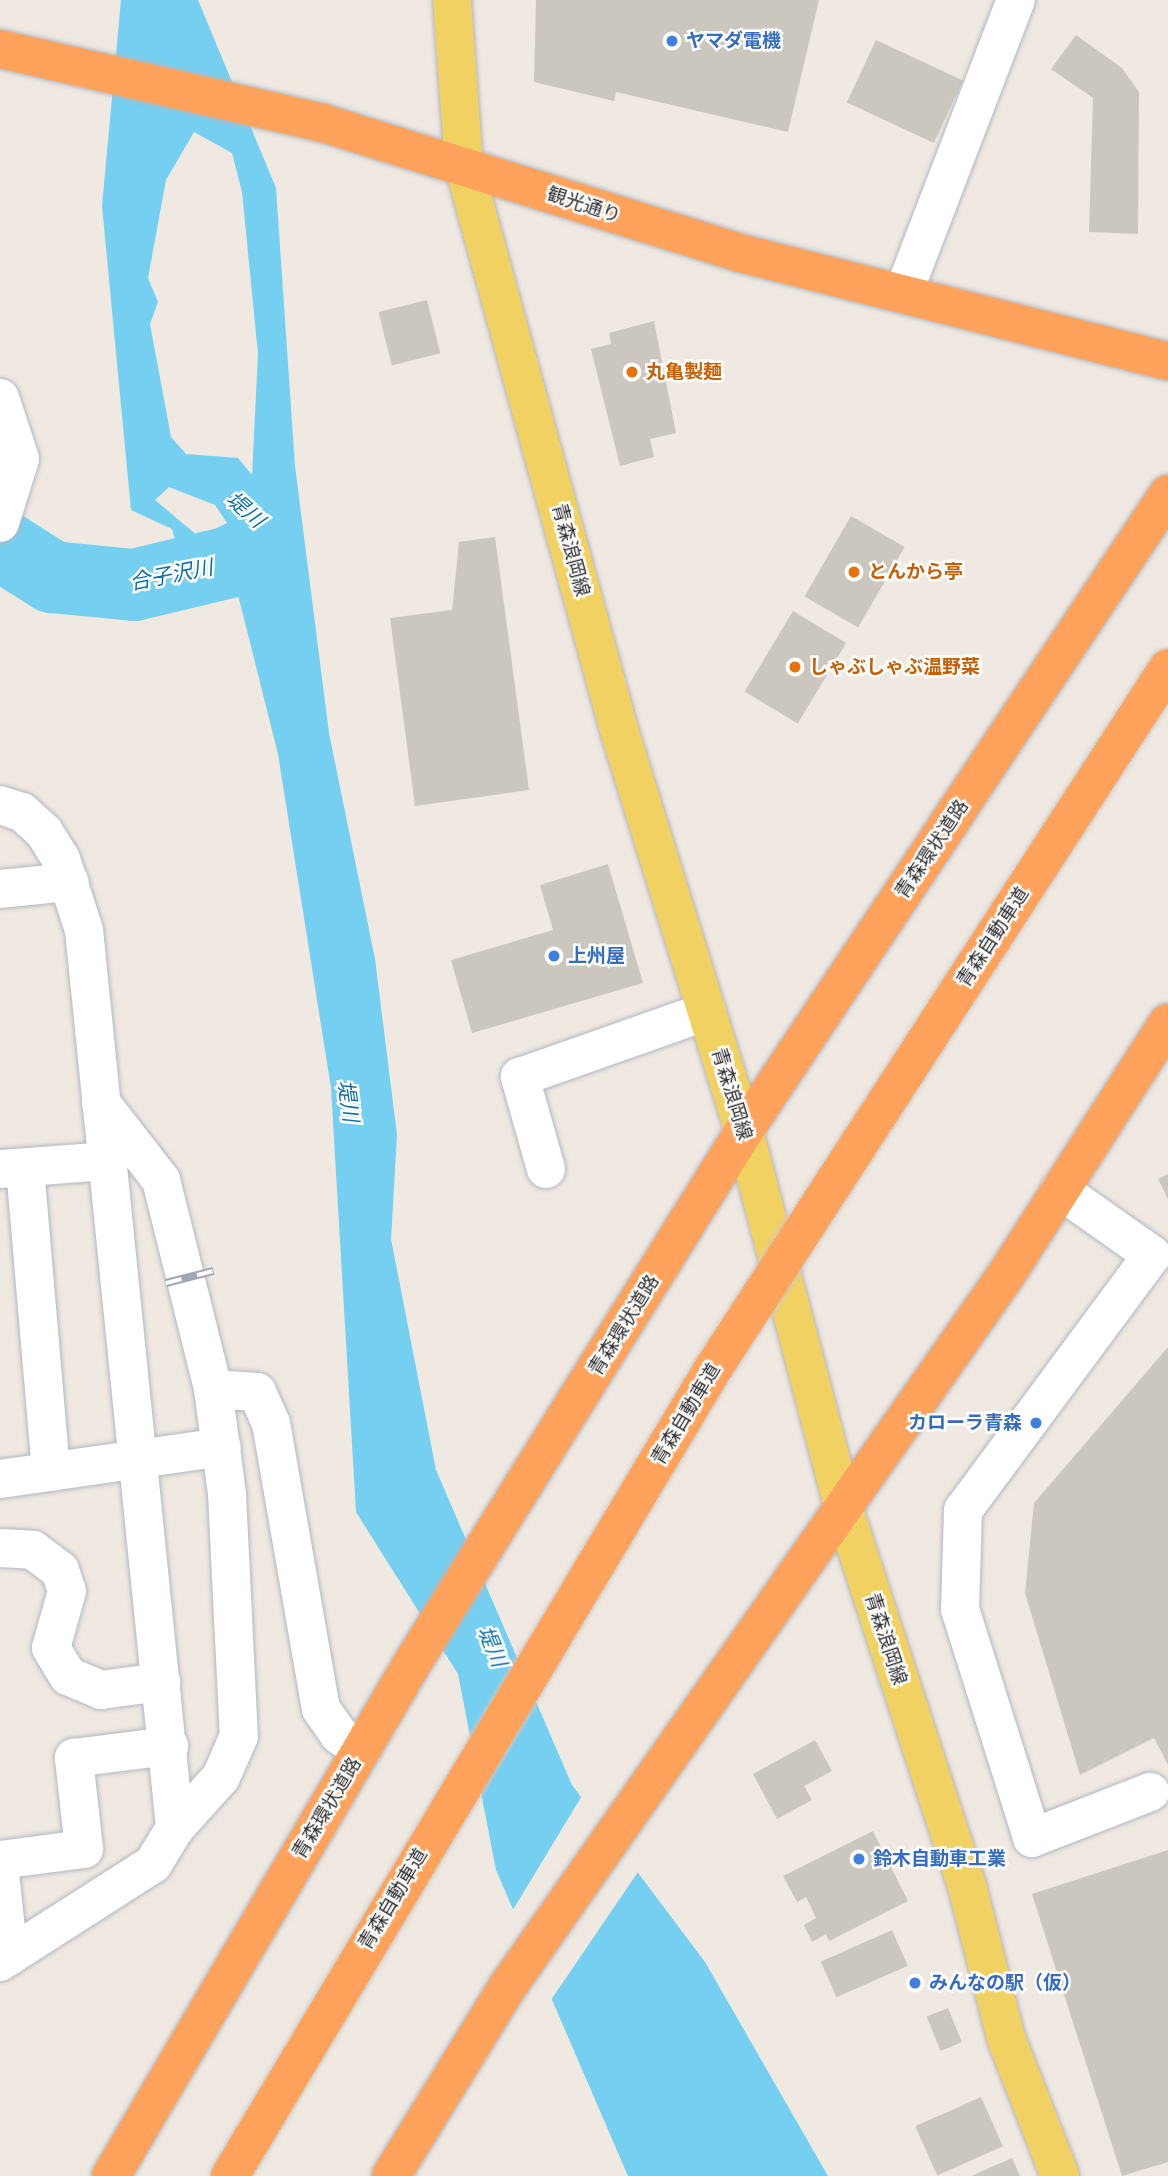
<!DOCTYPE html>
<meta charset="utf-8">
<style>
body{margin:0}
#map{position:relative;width:1168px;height:2176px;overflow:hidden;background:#efe9e1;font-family:"Noto Sans","Noto Sans JP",sans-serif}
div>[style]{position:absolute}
.water>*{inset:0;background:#75cff0}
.pier>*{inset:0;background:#efe9e1}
.river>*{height:72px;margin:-36px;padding:0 36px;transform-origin:36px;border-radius:36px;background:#75cff0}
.building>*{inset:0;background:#cbc7bf;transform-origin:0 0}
.roads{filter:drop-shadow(0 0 2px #b4b7c1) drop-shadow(0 0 2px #b4b7c1)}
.minor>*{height:38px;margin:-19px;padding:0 19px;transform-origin:19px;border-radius:19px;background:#fff}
.major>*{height:38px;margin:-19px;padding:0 19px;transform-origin:19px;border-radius:19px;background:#f2d163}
.highway>*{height:38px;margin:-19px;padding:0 19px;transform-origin:19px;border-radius:19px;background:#ffa35c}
.rail>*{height:8px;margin-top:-4px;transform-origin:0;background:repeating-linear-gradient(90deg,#fff 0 16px,#a3a6b8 0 32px);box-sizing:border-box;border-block:2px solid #a3a6b8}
.bridges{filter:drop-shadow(0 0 2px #c9c9c9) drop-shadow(0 0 2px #c9c9c9)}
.highway-bridge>*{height:38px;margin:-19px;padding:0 19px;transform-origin:19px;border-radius:19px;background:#ffa35c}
.dots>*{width:19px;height:19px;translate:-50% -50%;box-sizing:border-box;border:4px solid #fff;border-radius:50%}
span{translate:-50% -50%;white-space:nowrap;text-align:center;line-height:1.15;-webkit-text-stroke:5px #fff;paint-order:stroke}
.shop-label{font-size:19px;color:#366cbe;font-weight:700}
.left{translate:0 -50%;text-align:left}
.right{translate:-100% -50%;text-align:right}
.street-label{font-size:19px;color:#2e2e2e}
.food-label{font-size:19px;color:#c56008;font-weight:700}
.water-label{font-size:21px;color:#0d6fa3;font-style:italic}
</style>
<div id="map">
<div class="water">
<div style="clip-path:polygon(evenodd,121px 0,198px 0,276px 188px,295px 466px,329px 733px,375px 959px,397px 1135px,391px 1239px,436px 1470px,572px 1785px,705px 1962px,828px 2176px,628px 2176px,496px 1870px,458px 1674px,356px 1512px,331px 1088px,278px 754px,236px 587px,186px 578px,172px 529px,131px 510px,102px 206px,121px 0,194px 132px,232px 153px,242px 192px,258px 354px,252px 475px,238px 458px,186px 454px,171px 437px,150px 324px,158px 302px,148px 278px,166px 180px,194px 132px,121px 0,169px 487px,215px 505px,227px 523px,199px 537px,155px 500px,169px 487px)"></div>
</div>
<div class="pier">
<div style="clip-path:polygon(583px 1794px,640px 1869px,549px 2003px,511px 1913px)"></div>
</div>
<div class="river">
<div style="left:0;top:544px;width:62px;rotate:32.4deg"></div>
<div style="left:52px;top:577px;width:82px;rotate:5.6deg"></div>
<div style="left:134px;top:585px;width:137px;rotate:-13.5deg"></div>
</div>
<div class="building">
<div style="clip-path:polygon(536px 0,819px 0,788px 132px,616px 92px,614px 101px,534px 82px)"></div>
<div style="clip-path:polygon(1076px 35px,1122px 68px,1139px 92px,1138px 234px,1089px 232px,1093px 98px,1051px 69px)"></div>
<div style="left:876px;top:40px;width:96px;height:69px;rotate:25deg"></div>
<div style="left:427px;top:300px;width:55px;height:50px;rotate:76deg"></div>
<div style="clip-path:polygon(654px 321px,676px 433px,650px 439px,654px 457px,620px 466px,591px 349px,611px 344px,609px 333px)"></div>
<div style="left:851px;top:516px;width:62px;height:93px;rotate:30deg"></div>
<div style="clip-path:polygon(495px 537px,529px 790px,415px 806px,390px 618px,452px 610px,459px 542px)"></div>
<div style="left:793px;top:611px;width:62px;height:94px;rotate:31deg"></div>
<div style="clip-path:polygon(608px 864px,643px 983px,472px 1033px,451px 960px,553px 930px,540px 885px)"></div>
<div style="clip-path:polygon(1168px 1174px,1168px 1199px,1158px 1179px)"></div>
<div style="clip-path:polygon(1168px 1347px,1168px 1765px,1154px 1738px,1080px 1775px,1025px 1593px,1034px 1503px)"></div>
<div style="clip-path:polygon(815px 1740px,832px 1771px,804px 1786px,812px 1800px,777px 1819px,753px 1774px)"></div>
<div style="clip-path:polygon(873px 1831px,908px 1901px,829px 1941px,826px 1934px,812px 1942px,804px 1925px,816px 1918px,806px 1897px,797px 1902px,783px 1876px)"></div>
<div style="clip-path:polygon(1168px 1850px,1168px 2162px,1122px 2176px,1032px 1894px)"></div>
<div style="left:892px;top:1930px;width:39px;height:78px;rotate:66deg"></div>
<div style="left:948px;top:2008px;width:37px;height:23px;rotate:68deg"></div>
<div style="left:981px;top:2097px;width:54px;height:72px;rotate:66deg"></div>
<div style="clip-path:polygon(1012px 2158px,1020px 2176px,971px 2176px)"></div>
</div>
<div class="roads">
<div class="minor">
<div style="left:903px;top:294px;width:315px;rotate:-69deg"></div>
<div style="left:0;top:398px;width:64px;rotate:71.8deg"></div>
<div style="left:20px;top:459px;width:67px;rotate:107.4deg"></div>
<div style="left:0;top:805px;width:23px;rotate:18deg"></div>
<div style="left:22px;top:812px;width:30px;rotate:42deg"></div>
<div style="left:44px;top:832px;width:32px;rotate:58deg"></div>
<div style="left:61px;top:859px;width:75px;rotate:72.1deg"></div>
<div style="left:84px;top:930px;width:903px;rotate:84.21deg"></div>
<div style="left:175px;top:1828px;width:42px;rotate:121.4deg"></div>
<div style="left:153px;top:1864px;width:182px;rotate:147.4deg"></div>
<div style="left:0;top:889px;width:70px;rotate:-5.7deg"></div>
<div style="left:101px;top:1103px;width:98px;rotate:52.1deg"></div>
<div style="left:161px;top:1180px;width:215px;rotate:76deg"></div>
<div style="left:213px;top:1389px;width:106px;rotate:82.4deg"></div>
<div style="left:227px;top:1494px;width:242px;rotate:87.2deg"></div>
<div style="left:239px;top:1736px;width:45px;rotate:113.7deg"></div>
<div style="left:221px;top:1777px;width:69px;rotate:132deg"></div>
<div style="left:25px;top:1168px;width:305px;rotate:85.1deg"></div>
<div style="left:1px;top:1169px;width:106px;rotate:-4.3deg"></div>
<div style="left:546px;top:1169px;width:96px;rotate:-105.8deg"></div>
<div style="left:520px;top:1077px;width:198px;rotate:-19.4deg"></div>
<div style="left:1060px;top:1190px;width:113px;rotate:35.2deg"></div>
<div style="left:1152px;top:1255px;width:317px;rotate:126.5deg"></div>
<div style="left:963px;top:1510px;width:99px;rotate:91.7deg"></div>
<div style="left:960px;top:1609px;width:240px;rotate:72.5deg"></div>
<div style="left:1032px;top:1838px;width:127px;rotate:-21.3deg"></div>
<div style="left:213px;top:1389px;width:44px;rotate:3.9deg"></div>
<div style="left:257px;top:1392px;width:34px;rotate:66deg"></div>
<div style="left:271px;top:1423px;width:290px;rotate:80.1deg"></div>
<div style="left:321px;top:1709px;width:32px;rotate:55deg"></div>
<div style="left:339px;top:1735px;width:27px;rotate:34deg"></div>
<div style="left:0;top:1479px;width:224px;rotate:-8.2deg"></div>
<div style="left:0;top:1548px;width:33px;rotate:3deg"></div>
<div style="left:33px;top:1550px;width:34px;rotate:37deg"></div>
<div style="left:60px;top:1570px;width:22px;rotate:72deg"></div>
<div style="left:67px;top:1591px;width:59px;rotate:105.7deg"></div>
<div style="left:51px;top:1648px;width:33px;rotate:59deg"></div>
<div style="left:68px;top:1676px;width:36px;rotate:23deg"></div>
<div style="left:101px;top:1690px;width:61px;rotate:-7.6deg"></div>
<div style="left:0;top:1860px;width:85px;rotate:-7.5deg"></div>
<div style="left:84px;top:1849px;width:92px;rotate:-96.3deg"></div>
<div style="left:74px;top:1758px;width:96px;rotate:-7.2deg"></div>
<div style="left:0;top:1873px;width:84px;rotate:83.9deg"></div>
</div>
<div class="major">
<div style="left:452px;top:0;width:166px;rotate:85.9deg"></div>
<div style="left:464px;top:166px;width:588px;rotate:74.62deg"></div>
<div style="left:620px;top:733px;width:417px;rotate:72.7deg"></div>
<div style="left:744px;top:1131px;width:392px;rotate:75.2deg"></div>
<div style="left:844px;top:1510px;width:400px;rotate:71.9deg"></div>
<div style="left:968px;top:1890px;width:153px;rotate:75.6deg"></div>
<div style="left:1006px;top:2038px;width:148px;rotate:68.6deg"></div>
</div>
<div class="highway">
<div style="left:0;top:49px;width:331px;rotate:12.9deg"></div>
<div style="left:323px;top:123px;width:437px;rotate:17.3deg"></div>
<div style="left:740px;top:253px;width:441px;rotate:14.2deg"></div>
<div style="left:111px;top:2176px;width:596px;rotate:-59.56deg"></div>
<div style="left:413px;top:1662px;width:626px;rotate:-58.06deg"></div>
<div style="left:744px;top:1131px;width:765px;rotate:-56.35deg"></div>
<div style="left:391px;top:2176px;width:223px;rotate:-58.4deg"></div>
<div style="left:508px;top:1986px;width:864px;rotate:-54.99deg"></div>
<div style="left:1004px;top:1278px;width:303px;rotate:-57.3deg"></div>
</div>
</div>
<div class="rail">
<div style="left:166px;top:1283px;width:49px;rotate:-14.3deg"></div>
</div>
<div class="bridges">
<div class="highway-bridge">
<div style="left:230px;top:2176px;width:937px;rotate:-59.11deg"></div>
<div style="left:711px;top:1372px;width:839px;rotate:-57.01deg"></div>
</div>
</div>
<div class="dots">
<div style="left:672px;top:41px;background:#3f7fe0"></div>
<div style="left:632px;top:372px;background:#e8710a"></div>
<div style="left:854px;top:572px;background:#e8710a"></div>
<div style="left:795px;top:667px;background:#e8710a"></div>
<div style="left:554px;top:956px;background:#3f7fe0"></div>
<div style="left:1036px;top:1423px;background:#3f7fe0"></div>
<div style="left:859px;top:1859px;background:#3f7fe0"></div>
<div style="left:915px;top:1983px;background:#3f7fe0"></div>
</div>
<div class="shop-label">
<span class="left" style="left:686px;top:41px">ヤマダ電機</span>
<span class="left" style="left:568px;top:956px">上州屋</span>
<span class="right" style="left:1022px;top:1423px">カローラ青森</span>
<span class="left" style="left:873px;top:1859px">鈴木自動車工業</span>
<span class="left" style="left:929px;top:1983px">みんなの駅（仮）</span>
</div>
<div class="street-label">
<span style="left:584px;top:205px;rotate:18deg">観光通り</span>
<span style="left:571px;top:550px;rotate:75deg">青森浪岡線</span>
<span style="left:932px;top:849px;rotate:-56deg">青森環状道路</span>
<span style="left:993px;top:937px;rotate:-57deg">青森自動車道</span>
<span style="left:732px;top:1094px;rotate:73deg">青森浪岡線</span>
<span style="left:624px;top:1325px;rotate:-58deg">青森環状道路</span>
<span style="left:686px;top:1414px;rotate:-59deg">青森自動車道</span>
<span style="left:886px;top:1639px;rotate:72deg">青森浪岡線</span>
<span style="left:327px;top:1808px;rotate:-59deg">青森環状道路</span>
<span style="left:393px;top:1899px;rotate:-59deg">青森自動車道</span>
</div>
<div class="food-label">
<span class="left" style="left:646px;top:372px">丸亀製麺</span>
<span class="left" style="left:868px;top:572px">とんから亭</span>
<span class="left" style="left:809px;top:667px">しゃぶしゃぶ温野菜</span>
</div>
<div class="water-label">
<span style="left:246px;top:509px;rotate:41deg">堤川</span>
<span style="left:171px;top:574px;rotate:-11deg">合子沢川</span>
<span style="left:349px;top:1101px;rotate:82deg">堤川</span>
<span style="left:493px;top:1646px;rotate:67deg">堤川</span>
</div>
</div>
